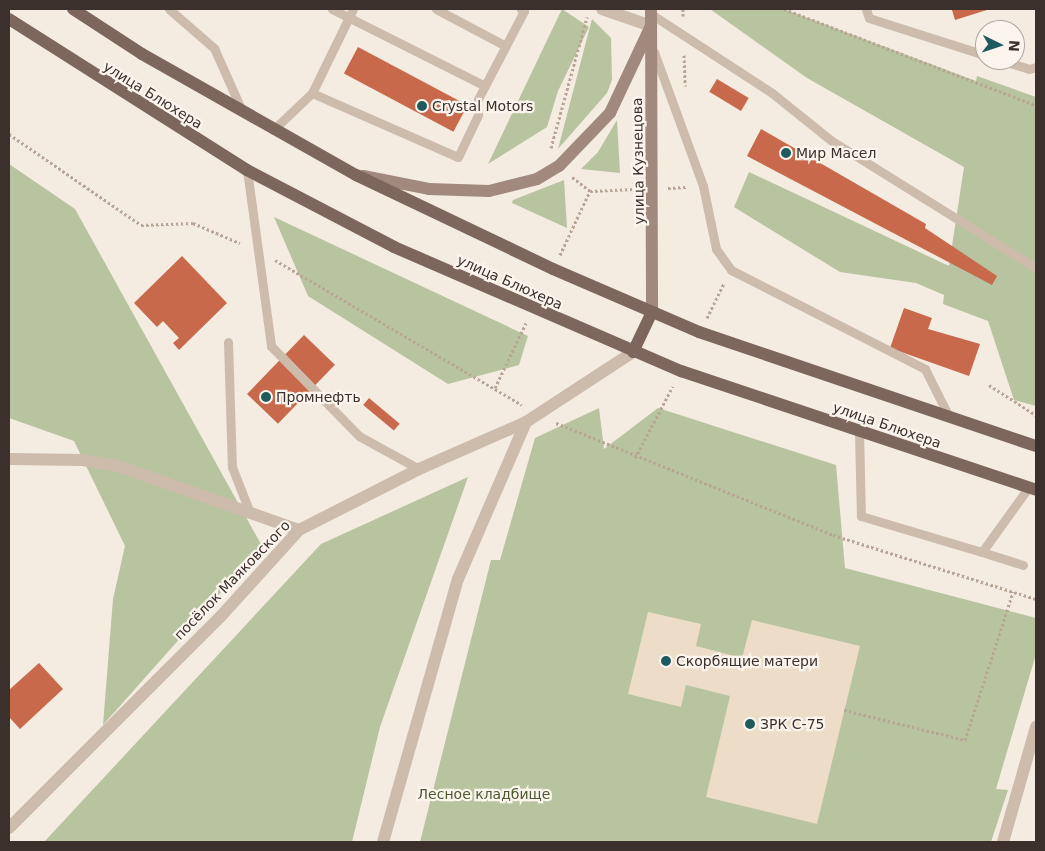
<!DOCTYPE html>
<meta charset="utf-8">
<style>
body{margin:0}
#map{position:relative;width:1045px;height:851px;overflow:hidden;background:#f4ebe1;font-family:"DejaVu Sans",sans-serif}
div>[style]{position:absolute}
.green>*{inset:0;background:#b8c4a0}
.plaza>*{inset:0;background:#ecdcc8}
.building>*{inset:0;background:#c8694b;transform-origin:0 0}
.path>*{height:3px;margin-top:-1.5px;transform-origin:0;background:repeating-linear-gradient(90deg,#b9a596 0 2.5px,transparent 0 5px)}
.lane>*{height:9px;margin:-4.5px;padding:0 4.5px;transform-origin:4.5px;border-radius:4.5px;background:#cdbbac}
.street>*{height:12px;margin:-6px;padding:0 6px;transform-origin:6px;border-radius:6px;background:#cdbbac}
.secondary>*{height:12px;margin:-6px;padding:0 6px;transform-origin:6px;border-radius:6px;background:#a18a7d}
.primary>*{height:12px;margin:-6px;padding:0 6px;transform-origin:6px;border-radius:6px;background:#7d675c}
.dots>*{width:14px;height:14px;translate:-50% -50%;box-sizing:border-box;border:2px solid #fbf5ee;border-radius:50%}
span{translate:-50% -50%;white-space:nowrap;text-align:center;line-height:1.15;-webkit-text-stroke:4.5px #fbf5ee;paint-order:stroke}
.street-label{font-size:14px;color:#3b302b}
.poi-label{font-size:14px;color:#3b302b}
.left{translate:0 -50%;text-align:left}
.park-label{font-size:14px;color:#4a5a2e}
.frame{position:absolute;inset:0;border:10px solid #3b302b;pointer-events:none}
.north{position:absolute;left:975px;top:20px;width:50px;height:50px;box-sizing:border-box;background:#fbf5ee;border:1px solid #aea6a0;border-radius:50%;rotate:94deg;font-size:14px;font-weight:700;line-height:20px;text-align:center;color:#3b302b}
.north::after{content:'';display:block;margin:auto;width:18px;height:22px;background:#1f5a5e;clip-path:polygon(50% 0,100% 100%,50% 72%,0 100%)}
</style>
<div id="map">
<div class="green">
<div style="clip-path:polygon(562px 9px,589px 27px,558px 91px,547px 127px,488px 164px)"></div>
<div style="clip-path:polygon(710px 9px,784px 9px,976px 81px,977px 76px,1036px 97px,1036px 406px,1014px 400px,988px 321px,943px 304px,944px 295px,916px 283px,840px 272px,734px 207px,749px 172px,949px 266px,964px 167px,807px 78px)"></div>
<div style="clip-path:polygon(592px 19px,611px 38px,612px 80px,607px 93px,558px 149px)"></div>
<div style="clip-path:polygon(617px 120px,620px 173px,581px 169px,598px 152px)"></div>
<div style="clip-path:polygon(9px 164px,75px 209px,262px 546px,103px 725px,113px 599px,125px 546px,74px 441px,9px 418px)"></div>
<div style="clip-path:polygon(564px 180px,567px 228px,512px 203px,513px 200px)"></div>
<div style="clip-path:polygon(274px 217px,528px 336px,519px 365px,448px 384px,308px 296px)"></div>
<div style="clip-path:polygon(599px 408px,604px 449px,658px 408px,836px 465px,845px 568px,1036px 618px,1036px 654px,996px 789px,1008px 790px,991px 842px,420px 842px,491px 560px,500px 560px,535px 438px)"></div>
<div style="clip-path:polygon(468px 477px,380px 727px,352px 842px,44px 842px,321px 544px)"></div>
</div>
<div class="plaza">
<div style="clip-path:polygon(648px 612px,701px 624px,696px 646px,742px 658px,752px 620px,860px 646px,817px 824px,706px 797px,730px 696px,686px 685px,681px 707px,628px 694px)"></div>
</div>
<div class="building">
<div style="clip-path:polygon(990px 9px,955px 20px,952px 10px,956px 9px)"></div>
<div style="left:358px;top:47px;width:124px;height:30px;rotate:28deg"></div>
<div style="left:717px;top:79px;width:37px;height:15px;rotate:31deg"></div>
<div style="clip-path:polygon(761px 129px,926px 224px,925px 228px,997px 276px,992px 285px,747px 156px)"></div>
<div style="clip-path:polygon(182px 256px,227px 303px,179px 350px,173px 343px,179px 338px,163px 321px,157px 327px,134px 303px)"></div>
<div style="clip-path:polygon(904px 308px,932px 318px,928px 329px,980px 344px,969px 376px,890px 348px)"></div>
<div style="left:304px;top:335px;width:43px;height:82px;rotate:44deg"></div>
<div style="left:369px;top:398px;width:40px;height:9px;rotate:40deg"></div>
<div style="clip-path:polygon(39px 663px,63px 689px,20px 729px,9px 717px,9px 690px)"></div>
</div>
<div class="path">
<div style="left:683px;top:9px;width:7px;rotate:90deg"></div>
<div style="left:784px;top:9px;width:270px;rotate:20.9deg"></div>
<div style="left:684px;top:55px;width:31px;rotate:88deg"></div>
<div style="left:9px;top:134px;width:160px;rotate:34.6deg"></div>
<div style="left:141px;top:225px;width:52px;rotate:-2.2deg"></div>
<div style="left:193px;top:223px;width:51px;rotate:23.1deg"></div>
<div style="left:551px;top:148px;width:136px;rotate:-74.6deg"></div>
<div style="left:668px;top:188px;width:18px;rotate:-3deg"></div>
<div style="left:590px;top:191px;width:44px;rotate:-2.6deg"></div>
<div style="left:560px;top:255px;width:71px;rotate:-64.9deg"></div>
<div style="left:590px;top:191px;width:24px;rotate:-142deg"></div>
<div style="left:275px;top:260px;width:286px;rotate:30.4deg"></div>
<div style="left:707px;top:318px;width:39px;rotate:-64deg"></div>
<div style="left:989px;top:385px;width:56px;rotate:32.6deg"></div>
<div style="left:495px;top:388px;width:72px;rotate:-64.5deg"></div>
<div style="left:556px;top:423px;width:299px;rotate:22deg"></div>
<div style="left:833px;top:535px;width:213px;rotate:17.5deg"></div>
<div style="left:635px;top:458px;width:81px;rotate:-62.2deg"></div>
<div style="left:844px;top:710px;width:125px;rotate:13.9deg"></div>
<div style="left:965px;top:740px;width:156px;rotate:-72deg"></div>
</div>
<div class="lane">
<div style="left:169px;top:9px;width:60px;rotate:40.9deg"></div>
<div style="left:214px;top:48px;width:69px;rotate:66deg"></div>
<div style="left:332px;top:9px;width:171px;rotate:26.7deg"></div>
<div style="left:436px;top:9px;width:79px;rotate:27.9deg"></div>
<div style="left:866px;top:9px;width:9px;rotate:72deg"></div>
<div style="left:869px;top:18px;width:122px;rotate:17.7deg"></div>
<div style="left:651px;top:14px;width:145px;rotate:33.1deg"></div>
<div style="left:772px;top:93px;width:77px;rotate:38.7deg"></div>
<div style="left:832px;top:141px;width:240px;rotate:31.9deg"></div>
<div style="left:654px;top:52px;width:143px;rotate:69.9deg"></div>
<div style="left:703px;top:186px;width:64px;rotate:78.3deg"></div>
<div style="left:716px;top:249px;width:26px;rotate:54deg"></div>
<div style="left:731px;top:270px;width:218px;rotate:27deg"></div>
<div style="left:925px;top:369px;width:51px;rotate:63.4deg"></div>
<div style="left:1000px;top:60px;width:30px;rotate:17deg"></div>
<div style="left:1029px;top:69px;width:7px;rotate:-16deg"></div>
<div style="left:312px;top:93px;width:93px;rotate:-64deg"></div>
<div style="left:478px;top:99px;width:99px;rotate:-62.4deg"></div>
<div style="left:524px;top:11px;width:4px;rotate:-146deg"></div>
<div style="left:273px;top:130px;width:54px;rotate:-43.5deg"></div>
<div style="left:312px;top:93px;width:159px;rotate:23.7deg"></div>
<div style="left:458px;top:157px;width:47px;rotate:-64.5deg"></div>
<div style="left:247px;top:170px;width:178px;rotate:82.2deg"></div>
<div style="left:271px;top:346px;width:126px;rotate:45.6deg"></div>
<div style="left:359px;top:436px;width:68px;rotate:28.8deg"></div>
<div style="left:228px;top:342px;width:125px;rotate:88.2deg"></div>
<div style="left:232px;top:467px;width:49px;rotate:68.6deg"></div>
<div style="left:859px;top:431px;width:85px;rotate:88.7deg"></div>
<div style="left:861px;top:516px;width:126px;rotate:16.6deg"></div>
<div style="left:982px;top:552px;width:79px;rotate:-54.3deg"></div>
<div style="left:982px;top:552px;width:43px;rotate:17.6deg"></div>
</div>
<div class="street">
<div style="left:602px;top:9px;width:52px;rotate:19.1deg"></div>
<div style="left:9px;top:459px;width:74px;rotate:0.8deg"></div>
<div style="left:83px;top:460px;width:36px;rotate:10deg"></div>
<div style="left:118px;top:466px;width:192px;rotate:19.5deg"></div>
<div style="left:9px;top:828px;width:301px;rotate:-45deg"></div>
<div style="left:222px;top:615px;width:115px;rotate:-47.8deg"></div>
<div style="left:299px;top:530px;width:135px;rotate:-26.9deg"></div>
<div style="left:419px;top:469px;width:117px;rotate:-23.7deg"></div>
<div style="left:526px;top:422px;width:128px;rotate:-33.2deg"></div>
<div style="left:383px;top:842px;width:273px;rotate:-74.1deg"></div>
<div style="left:458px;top:579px;width:171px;rotate:-66.6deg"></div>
<div style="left:1003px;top:842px;width:120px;rotate:-74deg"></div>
</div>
<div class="secondary">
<div style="left:651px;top:9px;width:303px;rotate:89.8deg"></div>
<div style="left:363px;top:176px;width:67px;rotate:11.1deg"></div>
<div style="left:429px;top:189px;width:60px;rotate:1.9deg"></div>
<div style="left:489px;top:191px;width:49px;rotate:-14deg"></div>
<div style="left:537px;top:179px;width:26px;rotate:-31deg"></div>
<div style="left:559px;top:166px;width:74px;rotate:-46.1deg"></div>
<div style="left:610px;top:113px;width:96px;rotate:-64.8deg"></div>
</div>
<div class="primary">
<div style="left:73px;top:9px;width:82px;rotate:33.1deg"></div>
<div style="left:142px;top:54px;width:246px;rotate:29.5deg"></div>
<div style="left:356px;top:175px;width:218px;rotate:25.5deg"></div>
<div style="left:553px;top:269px;width:159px;rotate:23.3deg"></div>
<div style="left:699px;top:332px;width:356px;rotate:18.7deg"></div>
<div style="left:9px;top:19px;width:282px;rotate:32.4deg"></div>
<div style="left:247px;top:170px;width:166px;rotate:27.6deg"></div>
<div style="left:394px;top:247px;width:313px;rotate:23.4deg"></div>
<div style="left:681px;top:371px;width:374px;rotate:18.5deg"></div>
<div style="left:633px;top:352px;width:44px;rotate:-64.6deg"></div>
</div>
<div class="dots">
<div style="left:422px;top:106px;background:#1f5a5e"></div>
<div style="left:786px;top:153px;background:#1f5a5e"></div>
<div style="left:266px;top:397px;background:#1f5a5e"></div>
<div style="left:666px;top:661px;background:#1f5a5e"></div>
<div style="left:750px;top:724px;background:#1f5a5e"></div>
</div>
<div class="street-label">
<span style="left:153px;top:95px;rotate:32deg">улица Блюхера</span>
<span style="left:638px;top:161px;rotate:-91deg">улица Кузнецова</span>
<span style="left:510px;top:282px;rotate:24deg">улица Блюхера</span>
<span style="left:887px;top:425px;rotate:19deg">улица Блюхера</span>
<span style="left:232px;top:580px;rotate:-46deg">посёлок Маяковского</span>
</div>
<div class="poi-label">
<span class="left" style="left:432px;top:106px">Crystal Motors</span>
<span class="left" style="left:796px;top:153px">Мир Масел</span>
<span class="left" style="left:276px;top:397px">Промнефть</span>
<span class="left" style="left:676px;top:661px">Скорбящие матери</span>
<span class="left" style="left:760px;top:724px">ЗРК С-75</span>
</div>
<div class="park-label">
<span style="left:484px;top:794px">Лесное кладбище</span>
</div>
<div class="frame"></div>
<div class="north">N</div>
</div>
